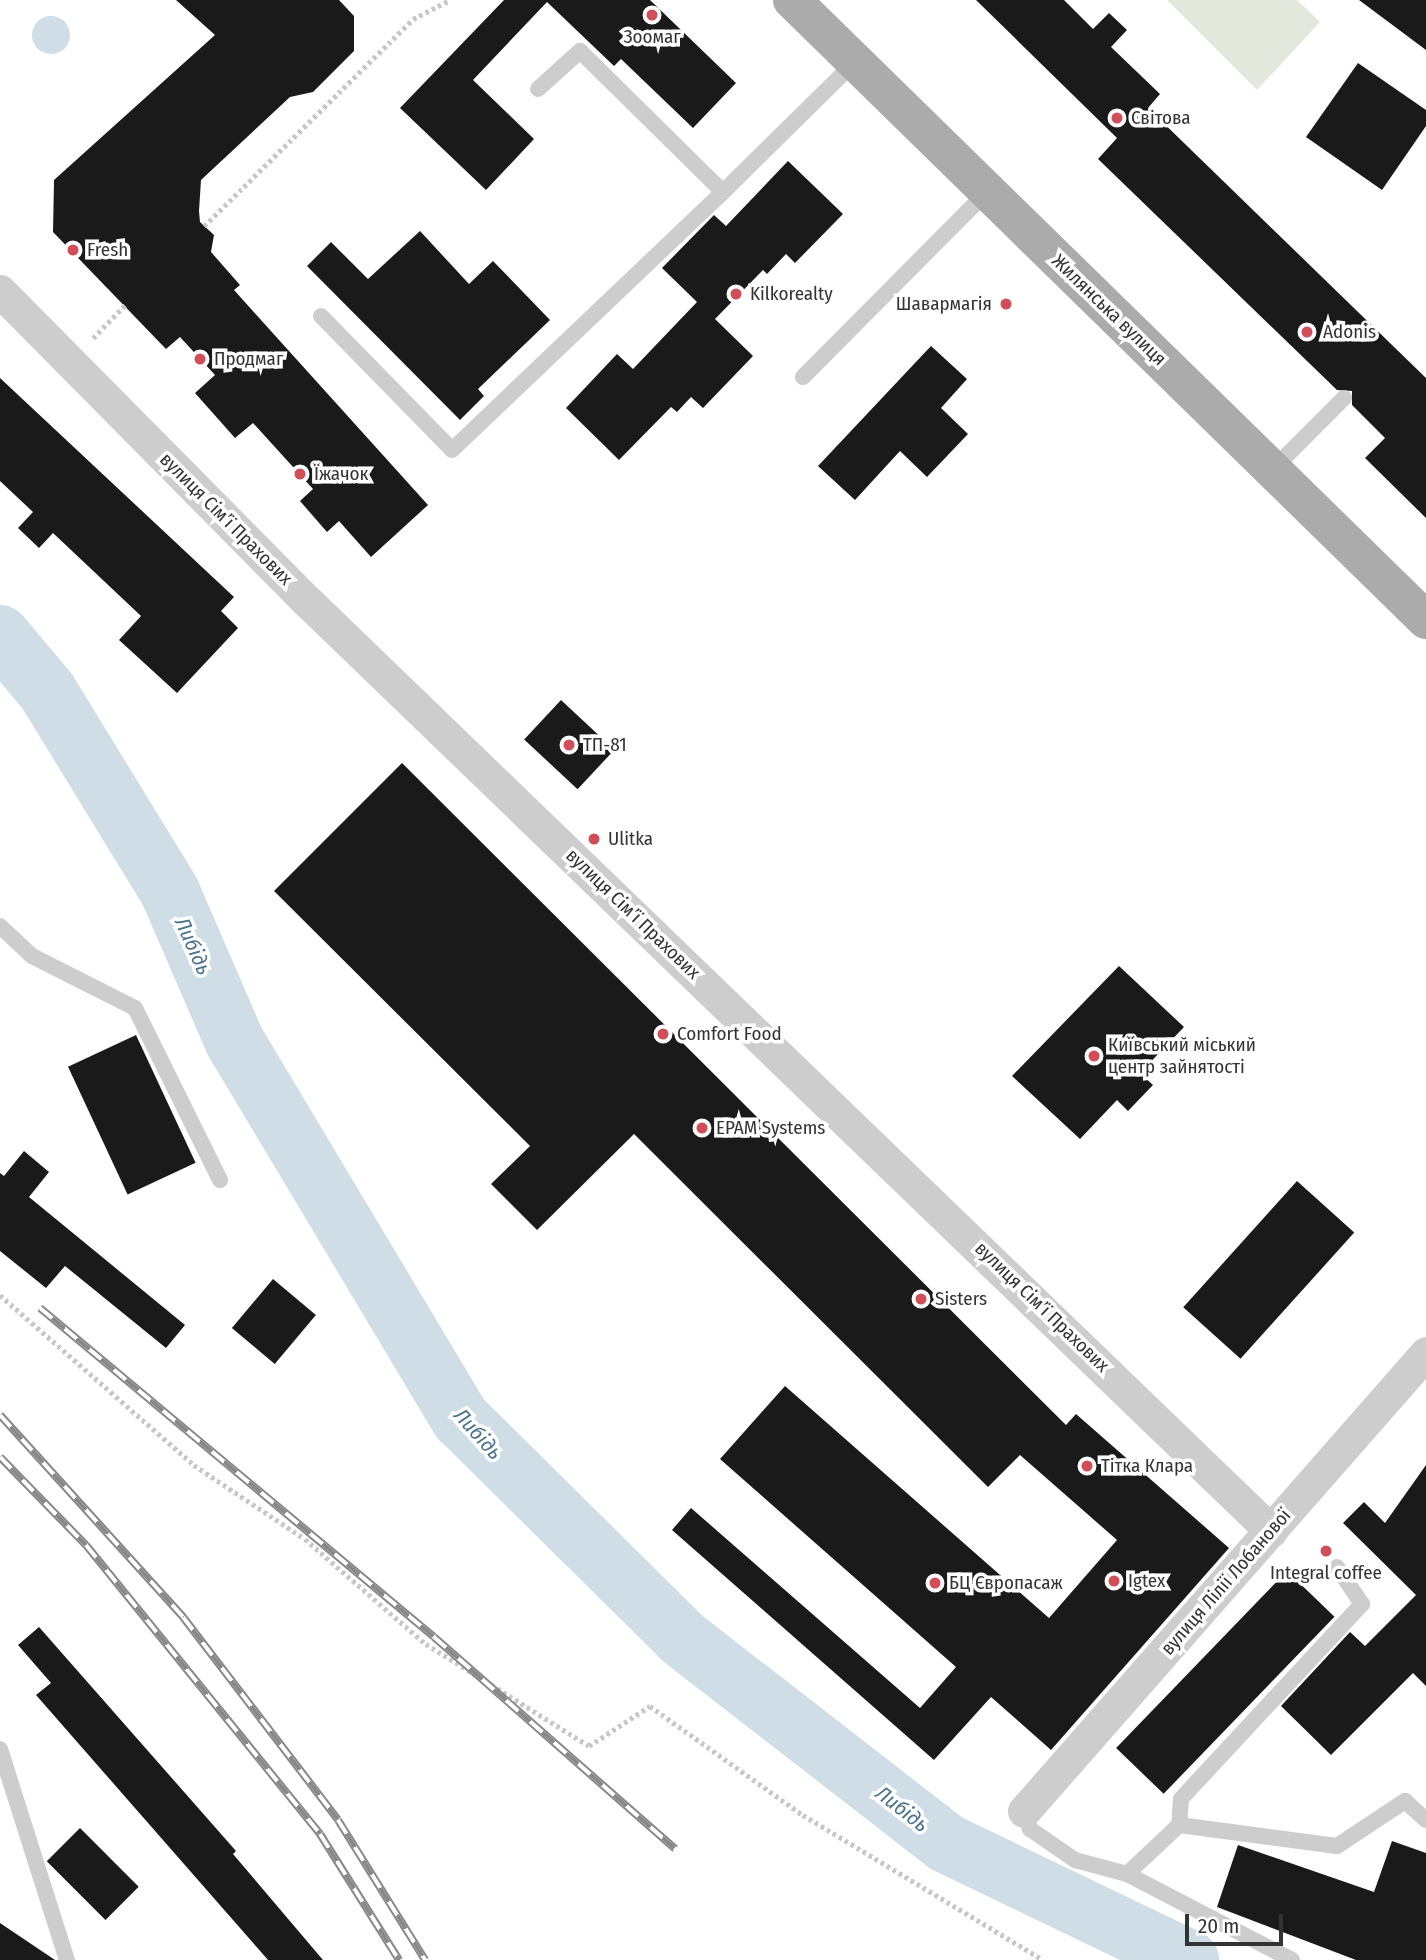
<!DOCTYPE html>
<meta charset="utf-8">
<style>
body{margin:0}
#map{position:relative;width:1426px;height:1960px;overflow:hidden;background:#fff;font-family:"Fira Sans Condensed",sans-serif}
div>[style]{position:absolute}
.green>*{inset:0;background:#e3e8dd}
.water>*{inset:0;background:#cedde6}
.round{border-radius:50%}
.river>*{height:60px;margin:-30px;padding:0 30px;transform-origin:30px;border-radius:30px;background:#cedde6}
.building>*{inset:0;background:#1a1a1a;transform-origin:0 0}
.path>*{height:4.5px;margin-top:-2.25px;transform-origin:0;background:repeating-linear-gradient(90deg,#c7c7c7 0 3.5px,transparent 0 7px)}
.service>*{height:16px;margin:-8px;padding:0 8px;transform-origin:8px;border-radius:8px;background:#cdcdcd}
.minor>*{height:33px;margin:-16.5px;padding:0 16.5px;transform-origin:16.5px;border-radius:16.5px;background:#cdcdcd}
.primary>*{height:38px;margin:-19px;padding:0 19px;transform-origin:19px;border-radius:19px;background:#ababab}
.rail>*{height:8px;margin-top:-4px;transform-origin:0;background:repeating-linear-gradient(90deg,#fff 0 16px,#888 0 32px);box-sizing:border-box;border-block:2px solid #888}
.dots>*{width:19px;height:19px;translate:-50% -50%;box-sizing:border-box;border:4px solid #fff;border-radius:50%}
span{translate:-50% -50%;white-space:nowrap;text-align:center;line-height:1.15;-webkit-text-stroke:7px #fff;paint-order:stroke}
.poi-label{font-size:19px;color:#333}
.left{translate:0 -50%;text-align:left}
.right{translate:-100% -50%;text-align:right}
.street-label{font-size:19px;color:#333}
.water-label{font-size:21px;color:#4a738c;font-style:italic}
.scale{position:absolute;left:1185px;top:1914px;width:98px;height:32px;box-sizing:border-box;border:4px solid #333;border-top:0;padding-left:9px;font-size:21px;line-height:24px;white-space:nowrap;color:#333;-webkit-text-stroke:5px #fff;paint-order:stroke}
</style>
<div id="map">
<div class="green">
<div style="clip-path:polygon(1167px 0,1297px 0,1320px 22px,1257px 90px)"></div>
</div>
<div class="water">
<div class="round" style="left:32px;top:16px;width:38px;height:38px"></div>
</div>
<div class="river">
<div style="left:0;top:635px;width:73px;rotate:50deg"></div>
<div style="left:47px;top:691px;width:236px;rotate:58.5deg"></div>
<div style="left:170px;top:892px;width:163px;rotate:66.6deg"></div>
<div style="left:235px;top:1042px;width:440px;rotate:59.1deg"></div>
<div style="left:461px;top:1419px;width:311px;rotate:44.7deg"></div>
<div style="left:682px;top:1638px;width:334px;rotate:37.8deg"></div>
<div style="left:946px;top:1843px;width:270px;rotate:25.7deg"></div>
</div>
<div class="building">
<div style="clip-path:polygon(176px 0,339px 0,354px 16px,354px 51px,313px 92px,290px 97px,201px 180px,199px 211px,200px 222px,214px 235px,211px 252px,240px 285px,234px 290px,428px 505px,371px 557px,339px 521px,327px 532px,300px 501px,313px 489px,253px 423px,235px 438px,195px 393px,215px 375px,180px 337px,166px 349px,53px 232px,54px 180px,215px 35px)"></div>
<div style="clip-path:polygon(504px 0,650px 0,736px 83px,693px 128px,621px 59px,614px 66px,547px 2px,473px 80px,534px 139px,486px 190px,400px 108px)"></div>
<div style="clip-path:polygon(976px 0,1064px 0,1093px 29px,1109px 13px,1127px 30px,1111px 47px,1160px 94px,1148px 108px,1426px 378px,1426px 518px,1365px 458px,1385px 438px,1352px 405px,1352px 391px,1337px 390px,1098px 159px,1117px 138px)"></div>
<div style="clip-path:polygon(1359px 0,1426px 0,1426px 50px)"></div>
<div style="clip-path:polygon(1358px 63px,1426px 110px,1426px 126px,1382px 190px,1306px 137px)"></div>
<div style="clip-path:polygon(788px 161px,843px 214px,795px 263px,786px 254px,767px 274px,763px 270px,715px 319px,753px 356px,703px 408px,691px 397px,677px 412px,671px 407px,619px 460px,566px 408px,617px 354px,633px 369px,697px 302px,662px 268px,714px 215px,726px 226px)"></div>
<div style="clip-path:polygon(420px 231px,469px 284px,493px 261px,550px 320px,478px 389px,484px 396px,460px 420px,307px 266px,331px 242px,368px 279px)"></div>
<div style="clip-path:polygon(931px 346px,967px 379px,941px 408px,968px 434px,927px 477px,900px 451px,855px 500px,818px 466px)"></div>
<div style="clip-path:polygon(0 378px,234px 597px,221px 611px,238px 628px,177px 693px,119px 640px,141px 616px,53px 533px,39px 548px,18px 528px,33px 512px,0 481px)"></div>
<div style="left:561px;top:700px;width:73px;height:54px;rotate:43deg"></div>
<div style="clip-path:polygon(402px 763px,1066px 1425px,1076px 1414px,1229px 1548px,1051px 1750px,991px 1697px,934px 1760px,672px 1530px,691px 1508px,920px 1708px,956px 1667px,720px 1459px,785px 1386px,1049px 1618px,1117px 1540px,1020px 1455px,988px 1487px,634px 1134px,537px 1230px,491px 1184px,530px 1146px,274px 891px)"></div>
<div style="clip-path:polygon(1119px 966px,1184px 1027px,1140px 1073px,1153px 1085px,1128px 1111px,1117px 1100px,1080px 1139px,1012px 1076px)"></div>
<div style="left:136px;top:1035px;width:141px;height:75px;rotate:65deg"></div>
<div style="clip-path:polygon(24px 1151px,49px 1172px,29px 1197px,185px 1325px,166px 1348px,65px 1266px,46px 1288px,0 1251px,0 1173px,4px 1176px)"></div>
<div style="left:1297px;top:1181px;width:77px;height:170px;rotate:42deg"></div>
<div style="left:273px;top:1279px;width:56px;height:64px;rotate:40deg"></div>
<div style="clip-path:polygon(1426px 1465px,1426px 1686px,1413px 1673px,1331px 1755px,1281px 1706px,1350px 1632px,1365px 1646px,1416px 1595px,1343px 1523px,1364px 1502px,1385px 1523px)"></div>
<div style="left:1287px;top:1571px;width:66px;height:246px;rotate:44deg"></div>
<div style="clip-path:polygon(39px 1627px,236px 1851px,233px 1854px,323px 1960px,268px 1960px,36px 1695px,51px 1683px,18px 1645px)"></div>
<div style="left:80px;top:1828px;width:83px;height:47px;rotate:45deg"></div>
<div style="clip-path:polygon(1392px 1841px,1426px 1853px,1426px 1960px,1356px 1960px,1217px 1907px,1238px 1845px,1374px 1892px)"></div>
<div style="clip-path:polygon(0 1923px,55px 1960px,0 1960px)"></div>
</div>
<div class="path">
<div style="left:204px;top:226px;width:294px;rotate:-44.7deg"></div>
<div style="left:413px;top:19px;width:42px;rotate:-27.2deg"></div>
<div style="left:93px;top:338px;width:47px;rotate:-45.9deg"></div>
<div style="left:0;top:1295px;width:258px;rotate:41.2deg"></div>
<div style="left:194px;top:1465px;width:133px;rotate:33.7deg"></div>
<div style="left:305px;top:1539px;width:160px;rotate:41deg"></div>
<div style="left:426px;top:1644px;width:192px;rotate:32deg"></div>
<div style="left:589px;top:1746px;width:73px;rotate:-33.3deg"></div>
<div style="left:650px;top:1706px;width:188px;rotate:35.5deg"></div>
<div style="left:803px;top:1815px;width:280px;rotate:31.1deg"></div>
</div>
<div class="service">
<div style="left:538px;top:89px;width:57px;rotate:-42.1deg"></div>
<div style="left:580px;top:51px;width:201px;rotate:44.6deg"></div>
<div style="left:723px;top:192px;width:185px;rotate:-44.6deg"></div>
<div style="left:321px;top:316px;width:187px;rotate:45.6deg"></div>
<div style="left:452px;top:450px;width:374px;rotate:-43.6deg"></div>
<div style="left:803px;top:377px;width:262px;rotate:-45.2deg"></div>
<div style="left:1272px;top:470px;width:102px;rotate:-45deg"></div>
<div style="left:0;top:926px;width:44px;rotate:43.2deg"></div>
<div style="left:32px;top:956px;width:115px;rotate:26.8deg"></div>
<div style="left:135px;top:1008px;width:192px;rotate:63.7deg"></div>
<div style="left:1337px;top:1567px;width:45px;rotate:56deg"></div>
<div style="left:1362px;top:1604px;width:266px;rotate:132.9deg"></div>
<div style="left:1181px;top:1799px;width:26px;rotate:94deg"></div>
<div style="left:1179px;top:1825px;width:159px;rotate:7.6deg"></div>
<div style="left:1337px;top:1846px;width:82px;rotate:-33.5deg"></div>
<div style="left:1405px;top:1801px;width:28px;rotate:42deg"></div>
<div style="left:0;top:1749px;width:221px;rotate:72.4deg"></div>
<div style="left:1024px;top:1811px;width:19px;rotate:72deg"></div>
<div style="left:1030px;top:1829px;width:55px;rotate:34.6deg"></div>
<div style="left:1075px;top:1860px;width:54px;rotate:15.1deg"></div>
<div style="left:1127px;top:1874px;width:186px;rotate:27.5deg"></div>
<div style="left:1127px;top:1874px;width:71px;rotate:-43.3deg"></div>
</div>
<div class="minor">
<div style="left:0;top:291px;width:438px;rotate:45.3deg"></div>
<div style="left:308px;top:602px;width:1338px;rotate:43.97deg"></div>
<div style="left:1024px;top:1811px;width:609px;rotate:-48.73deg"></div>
</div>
<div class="primary">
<div style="left:792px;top:0;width:887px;rotate:44.36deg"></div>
</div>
<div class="rail">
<div style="left:40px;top:1308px;width:513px;rotate:39.86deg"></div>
<div style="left:434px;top:1637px;width:321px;rotate:41.3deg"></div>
<div style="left:0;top:1415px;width:273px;rotate:47.8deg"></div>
<div style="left:183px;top:1617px;width:255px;rotate:52.6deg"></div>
<div style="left:338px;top:1820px;width:165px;rotate:58.1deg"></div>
<div style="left:0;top:1457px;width:123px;rotate:45.7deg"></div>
<div style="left:86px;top:1545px;width:372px;rotate:51deg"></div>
<div style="left:320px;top:1834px;width:149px;rotate:57.9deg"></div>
</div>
<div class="dots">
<div style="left:652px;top:15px;background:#d14e58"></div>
<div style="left:1117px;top:118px;background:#d14e58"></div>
<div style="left:73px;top:250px;background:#d14e58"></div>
<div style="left:736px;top:294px;background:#d14e58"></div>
<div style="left:1006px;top:304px;background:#d14e58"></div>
<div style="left:1307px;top:332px;background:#d14e58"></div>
<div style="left:200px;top:359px;background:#d14e58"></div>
<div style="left:300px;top:474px;background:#d14e58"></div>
<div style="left:569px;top:745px;background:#d14e58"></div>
<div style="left:594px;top:839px;background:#d14e58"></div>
<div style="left:663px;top:1034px;background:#d14e58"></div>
<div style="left:1094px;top:1056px;background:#d14e58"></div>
<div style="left:702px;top:1128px;background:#d14e58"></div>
<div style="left:921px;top:1299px;background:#d14e58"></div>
<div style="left:1087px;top:1466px;background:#d14e58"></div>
<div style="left:1326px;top:1551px;background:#d14e58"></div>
<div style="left:1114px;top:1581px;background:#d14e58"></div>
<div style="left:935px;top:1583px;background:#d14e58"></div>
</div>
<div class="poi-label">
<span style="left:652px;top:37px">Зоомаг</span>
<span class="left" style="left:1131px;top:118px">Світова</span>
<span class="left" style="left:87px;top:250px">Fresh</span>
<span class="left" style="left:750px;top:294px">Kilkorealty</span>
<span class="right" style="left:992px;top:304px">Шавармагія</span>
<span class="left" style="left:1323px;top:332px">Adonis</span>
<span class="left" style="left:214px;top:359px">Продмаг</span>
<span class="left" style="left:314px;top:474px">Їжачок</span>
<span class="left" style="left:583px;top:745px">ТП-81</span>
<span class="left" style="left:608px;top:839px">Ulitka</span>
<span class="left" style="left:677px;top:1034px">Comfort Food</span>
<span class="left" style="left:1108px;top:1056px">Київський міський<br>центр зайнятості</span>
<span class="left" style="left:716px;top:1128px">EPAM Systems</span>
<span class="left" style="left:935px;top:1299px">Sisters</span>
<span class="left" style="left:1101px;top:1466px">Тітка Клара</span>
<span style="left:1326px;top:1573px">Integral coffee</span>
<span class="left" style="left:1128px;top:1581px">Igtex</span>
<span class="left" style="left:949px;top:1583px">БЦ Європасаж</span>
</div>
<div class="street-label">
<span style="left:1109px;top:310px;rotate:44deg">Жилянська вулиця</span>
<span style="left:226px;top:519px;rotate:45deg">вулиця Сімʼї Прахових</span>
<span style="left:633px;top:914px;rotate:44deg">вулиця Сімʼї Прахових</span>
<span style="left:1042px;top:1307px;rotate:44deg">вулиця Сімʼї Прахових</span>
<span style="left:1226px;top:1582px;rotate:-49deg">вулиця Лілії Лобанової</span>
</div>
<div class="water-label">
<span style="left:193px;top:946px;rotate:66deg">Либідь</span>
<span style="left:478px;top:1434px;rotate:48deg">Либідь</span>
<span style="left:902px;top:1809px;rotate:38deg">Либідь</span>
</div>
<div class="scale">20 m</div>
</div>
